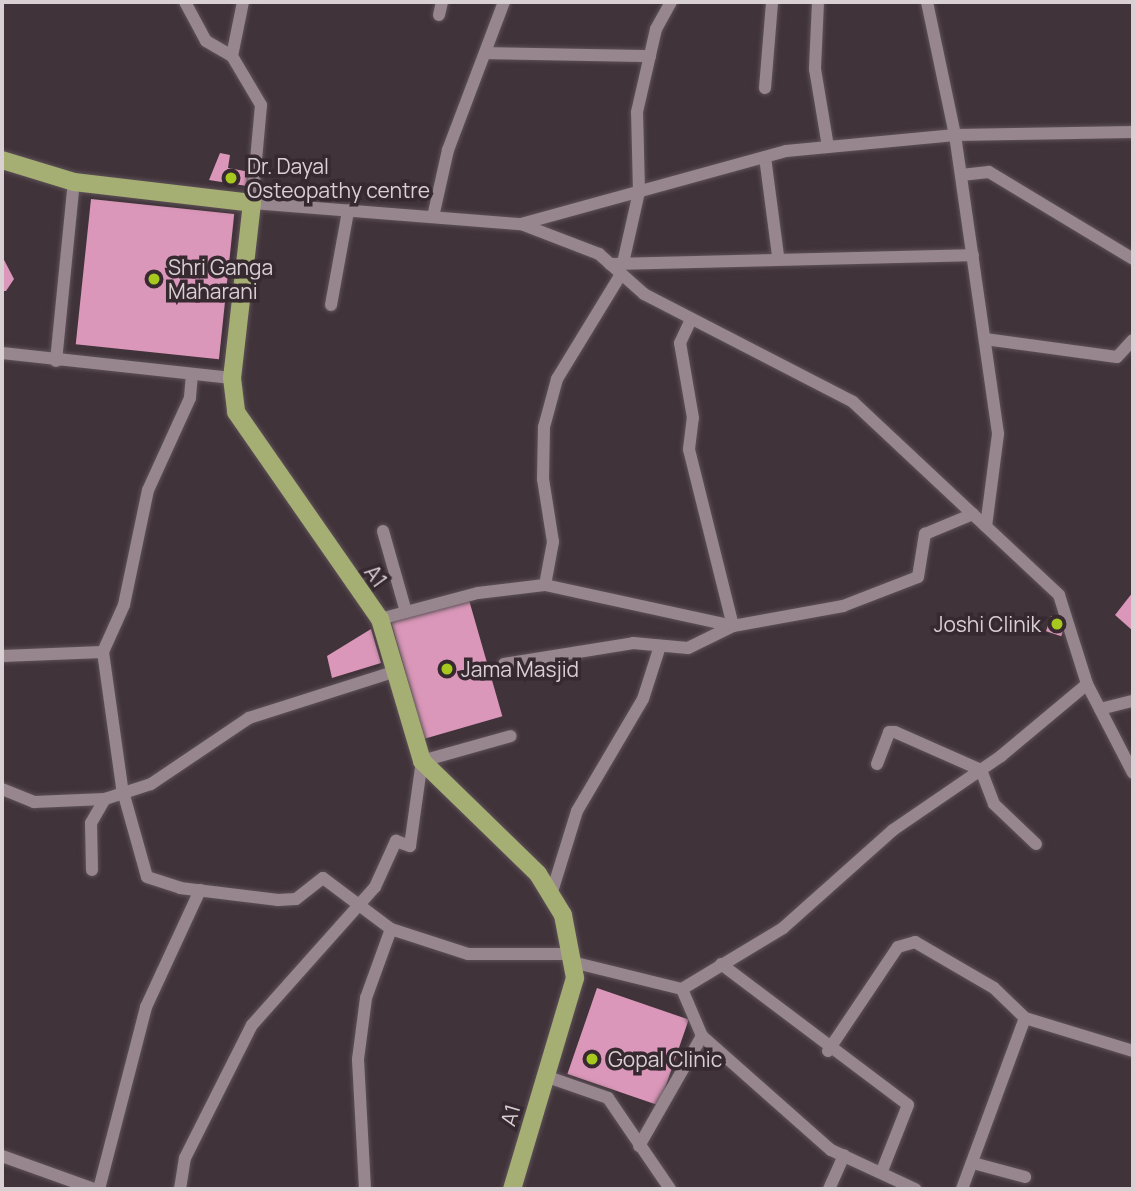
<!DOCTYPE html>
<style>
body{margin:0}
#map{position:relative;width:1135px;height:1191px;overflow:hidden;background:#41333a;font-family:Manrope,sans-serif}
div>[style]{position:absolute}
.building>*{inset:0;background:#da97b9;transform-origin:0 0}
.roads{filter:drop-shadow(0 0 2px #5d5157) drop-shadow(0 0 2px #5d5157)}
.minor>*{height:12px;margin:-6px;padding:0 6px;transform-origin:6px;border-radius:6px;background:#97868e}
.major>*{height:18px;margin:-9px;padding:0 9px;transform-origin:9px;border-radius:9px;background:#a6af73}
.dots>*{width:19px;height:19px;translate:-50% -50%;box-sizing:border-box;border:4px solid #372930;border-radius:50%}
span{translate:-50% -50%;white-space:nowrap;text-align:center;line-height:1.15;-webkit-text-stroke:7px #372930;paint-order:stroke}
.poi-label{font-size:21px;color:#d9d0d4}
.left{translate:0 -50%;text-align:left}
.right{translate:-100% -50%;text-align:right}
.street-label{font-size:21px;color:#d9d0d4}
.frame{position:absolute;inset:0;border:4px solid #d9d0d4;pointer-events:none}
</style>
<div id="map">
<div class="building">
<div style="clip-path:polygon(220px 153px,230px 155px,228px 168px,250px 172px,247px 186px,209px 180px)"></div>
<div style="left:91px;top:199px;width:144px;height:146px;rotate:6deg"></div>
<div style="clip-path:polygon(2px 256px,14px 279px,6px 291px,2px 291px)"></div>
<div style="clip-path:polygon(1133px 592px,1133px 631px,1115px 615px)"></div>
<div style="left:469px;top:600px;width:121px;height:81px;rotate:74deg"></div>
<div style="left:1051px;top:616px;width:16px;height:16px;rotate:18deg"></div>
<div style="clip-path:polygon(371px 629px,381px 663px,332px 678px,327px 656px)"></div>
<div style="left:597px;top:988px;width:97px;height:91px;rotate:19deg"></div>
</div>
<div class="roads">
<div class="minor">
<div style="left:185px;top:2px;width:44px;rotate:61.7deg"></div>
<div style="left:206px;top:41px;width:30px;rotate:30deg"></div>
<div style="left:232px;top:56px;width:57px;rotate:59.4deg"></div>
<div style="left:261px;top:105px;width:98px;rotate:95.2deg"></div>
<div style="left:252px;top:203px;width:270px;rotate:4.5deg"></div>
<div style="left:521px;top:224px;width:84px;rotate:21deg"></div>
<div style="left:599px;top:254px;width:60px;rotate:41.6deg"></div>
<div style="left:644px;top:294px;width:235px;rotate:27.3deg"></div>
<div style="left:853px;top:402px;width:282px;rotate:43.1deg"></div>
<div style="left:1059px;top:595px;width:93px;rotate:72.5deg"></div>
<div style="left:1087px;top:684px;width:100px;rotate:62.7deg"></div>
<div style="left:818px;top:2px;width:67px;rotate:92.6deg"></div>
<div style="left:815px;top:69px;width:79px;rotate:80.5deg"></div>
<div style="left:927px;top:2px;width:136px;rotate:78.1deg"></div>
<div style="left:955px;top:135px;width:302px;rotate:81.8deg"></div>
<div style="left:998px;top:434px;width:93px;rotate:97.4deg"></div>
<div style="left:439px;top:15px;width:13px;rotate:-77deg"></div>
<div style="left:487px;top:53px;width:163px;rotate:1.1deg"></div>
<div style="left:232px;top:56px;width:55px;rotate:-78.5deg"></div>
<div style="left:765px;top:88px;width:86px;rotate:-85.3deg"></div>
<div style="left:765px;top:157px;width:100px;rotate:82.5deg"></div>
<div style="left:961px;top:175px;width:28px;rotate:-6deg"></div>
<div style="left:989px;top:172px;width:168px;rotate:31.1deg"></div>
<div style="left:433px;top:217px;width:69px;rotate:-77.4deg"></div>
<div style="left:448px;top:150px;width:158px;rotate:-69.3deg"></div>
<div style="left:521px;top:224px;width:275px;rotate:-15.4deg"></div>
<div style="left:786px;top:151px;width:170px;rotate:-5.4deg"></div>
<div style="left:955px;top:135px;width:178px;rotate:-1deg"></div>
<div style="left:623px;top:263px;width:73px;rotate:-77.3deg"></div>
<div style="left:639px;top:192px;width:80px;rotate:-91.4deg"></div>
<div style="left:637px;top:112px;width:85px;rotate:-77.1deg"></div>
<div style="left:656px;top:29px;width:31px;rotate:-61deg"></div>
<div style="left:610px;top:264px;width:363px;rotate:-1.4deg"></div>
<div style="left:331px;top:305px;width:96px;rotate:-79.7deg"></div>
<div style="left:985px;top:339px;width:133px;rotate:7.8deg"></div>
<div style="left:1117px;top:357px;width:23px;rotate:-47deg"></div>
<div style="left:2px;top:353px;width:231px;rotate:6.2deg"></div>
<div style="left:56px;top:361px;width:180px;rotate:-84.3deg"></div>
<div style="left:192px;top:374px;width:24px;rotate:95deg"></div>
<div style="left:190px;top:398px;width:101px;rotate:114.5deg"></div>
<div style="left:148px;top:490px;width:117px;rotate:101.8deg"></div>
<div style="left:124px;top:605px;width:51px;rotate:114.1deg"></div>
<div style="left:103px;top:652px;width:137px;rotate:82deg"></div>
<div style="left:122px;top:788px;width:92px;rotate:74.3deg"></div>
<div style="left:147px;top:877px;width:35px;rotate:18deg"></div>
<div style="left:180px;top:888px;width:99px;rotate:7deg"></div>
<div style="left:278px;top:900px;width:18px;rotate:-3deg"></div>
<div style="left:296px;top:899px;width:34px;rotate:-38deg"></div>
<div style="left:323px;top:878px;width:85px;rotate:36.9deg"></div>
<div style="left:391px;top:929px;width:81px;rotate:18deg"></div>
<div style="left:468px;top:954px;width:102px"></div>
<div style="left:383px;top:531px;width:84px;rotate:74.1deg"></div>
<div style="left:545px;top:585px;width:44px;rotate:-79.5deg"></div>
<div style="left:553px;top:542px;width:64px;rotate:-99deg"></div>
<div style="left:543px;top:479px;width:52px;rotate:-88.9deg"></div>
<div style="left:544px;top:427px;width:50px;rotate:-74.8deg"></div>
<div style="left:557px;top:379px;width:123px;rotate:-58.6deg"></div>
<div style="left:380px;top:619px;width:101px;rotate:-14.9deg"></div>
<div style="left:478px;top:593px;width:67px;rotate:-6.8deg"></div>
<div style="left:545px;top:585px;width:192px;rotate:12.3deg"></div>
<div style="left:733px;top:626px;width:112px;rotate:-10.3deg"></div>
<div style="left:843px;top:606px;width:80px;rotate:-21.1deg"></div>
<div style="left:918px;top:577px;width:44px;rotate:-80.8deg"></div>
<div style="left:925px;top:534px;width:52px;rotate:-22.6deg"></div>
<div style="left:2px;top:656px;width:101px;rotate:-2.3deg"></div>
<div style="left:504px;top:664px;width:131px;rotate:-9.2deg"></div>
<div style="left:633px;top:643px;width:55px;rotate:5.2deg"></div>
<div style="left:688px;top:648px;width:50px;rotate:-26.1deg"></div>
<div style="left:733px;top:626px;width:182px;rotate:-104deg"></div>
<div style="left:689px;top:449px;width:31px;rotate:-83deg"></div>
<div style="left:693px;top:418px;width:76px;rotate:-99.8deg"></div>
<div style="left:680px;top:343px;width:26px;rotate:-65deg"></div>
<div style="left:1100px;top:709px;width:34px;rotate:-14deg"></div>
<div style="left:877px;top:764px;width:34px;rotate:-69deg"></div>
<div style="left:889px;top:732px;width:6px"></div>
<div style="left:895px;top:732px;width:94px;rotate:23.8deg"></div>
<div style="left:981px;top:770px;width:36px;rotate:69deg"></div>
<div style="left:994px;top:804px;width:58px;rotate:43.6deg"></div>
<div style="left:2px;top:789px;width:35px;rotate:22deg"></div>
<div style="left:34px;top:802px;width:71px;rotate:-2.4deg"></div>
<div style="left:105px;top:799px;width:48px;rotate:-18.1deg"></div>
<div style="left:151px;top:784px;width:118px;rotate:-34deg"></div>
<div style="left:249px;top:718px;width:154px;rotate:-17.7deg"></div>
<div style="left:92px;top:870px;width:47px;rotate:-91.2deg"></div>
<div style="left:91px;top:823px;width:28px;rotate:-60deg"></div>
<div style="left:551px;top:895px;width:88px;rotate:-72.8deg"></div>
<div style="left:577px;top:811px;width:130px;rotate:-59.5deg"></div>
<div style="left:643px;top:699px;width:56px;rotate:-72.2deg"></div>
<div style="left:572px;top:962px;width:113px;rotate:13.8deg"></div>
<div style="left:682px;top:989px;width:118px;rotate:-31.1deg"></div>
<div style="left:783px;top:928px;width:147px;rotate:-41.7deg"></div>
<div style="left:893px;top:830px;width:131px;rotate:-34.4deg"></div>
<div style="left:1001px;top:756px;width:112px;rotate:-39.9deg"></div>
<div style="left:721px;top:964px;width:234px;rotate:37deg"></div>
<div style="left:908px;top:1105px;width:71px;rotate:111.5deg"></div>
<div style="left:702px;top:1036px;width:172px;rotate:41.5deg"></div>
<div style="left:831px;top:1150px;width:93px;rotate:24.9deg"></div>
<div style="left:828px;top:1051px;width:125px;rotate:-56.1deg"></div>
<div style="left:898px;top:947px;width:18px;rotate:-16deg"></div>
<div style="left:915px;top:942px;width:91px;rotate:30.2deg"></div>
<div style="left:994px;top:988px;width:43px;rotate:44.1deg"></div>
<div style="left:1025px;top:1018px;width:113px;rotate:17deg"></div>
<div style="left:545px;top:1076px;width:67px;rotate:19.2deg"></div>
<div style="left:608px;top:1098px;width:110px;rotate:55.7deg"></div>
<div style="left:639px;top:1146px;width:127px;rotate:-60.2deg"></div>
<div style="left:702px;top:1036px;width:51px;rotate:-113.1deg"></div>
<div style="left:2px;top:1156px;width:98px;rotate:19.7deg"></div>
<div style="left:973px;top:1163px;width:54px;rotate:15.1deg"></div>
<div style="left:99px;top:1189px;width:188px;rotate:-75.5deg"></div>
<div style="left:146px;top:1007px;width:129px;rotate:-65.2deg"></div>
<div style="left:180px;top:1189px;width:31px;rotate:-81deg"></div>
<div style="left:185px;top:1158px;width:149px;rotate:-63.3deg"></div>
<div style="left:252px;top:1025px;width:185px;rotate:-48.3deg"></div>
<div style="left:375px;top:887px;width:51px;rotate:-65.5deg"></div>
<div style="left:396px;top:841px;width:15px;rotate:20deg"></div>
<div style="left:410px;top:846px;width:86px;rotate:-82deg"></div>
<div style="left:422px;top:761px;width:92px;rotate:-15.7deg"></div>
<div style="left:365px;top:1189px;width:130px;rotate:-93.1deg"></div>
<div style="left:358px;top:1059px;width:62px;rotate:-82.5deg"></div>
<div style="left:366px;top:998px;width:73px;rotate:-70.1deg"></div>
<div style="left:829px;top:1189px;width:37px;rotate:-66deg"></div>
<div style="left:962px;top:1189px;width:182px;rotate:-69.8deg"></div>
</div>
<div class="major">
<div style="left:2px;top:160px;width:75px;rotate:17deg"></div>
<div style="left:74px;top:182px;width:179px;rotate:6.7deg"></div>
<div style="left:252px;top:203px;width:176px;rotate:96.5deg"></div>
<div style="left:232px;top:378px;width:34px;rotate:83deg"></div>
<div style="left:236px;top:412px;width:252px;rotate:55.2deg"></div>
<div style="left:380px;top:619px;width:148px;rotate:73.5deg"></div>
<div style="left:422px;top:761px;width:162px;rotate:44.2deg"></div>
<div style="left:538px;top:874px;width:48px;rotate:58.6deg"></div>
<div style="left:563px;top:915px;width:64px;rotate:79.2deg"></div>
<div style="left:575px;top:978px;width:220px;rotate:106.6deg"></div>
</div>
</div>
<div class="dots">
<div style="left:231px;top:178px;background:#a7c81e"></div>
<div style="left:154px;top:279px;background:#a7c81e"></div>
<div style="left:1057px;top:624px;background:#a7c81e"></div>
<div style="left:447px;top:669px;background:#a7c81e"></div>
<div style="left:592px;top:1059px;background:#a7c81e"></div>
</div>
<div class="poi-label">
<span class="left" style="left:247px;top:178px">Dr. Dayal<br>Osteopathy centre</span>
<span class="left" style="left:168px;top:279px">Shri Ganga<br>Maharani</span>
<span class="right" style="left:1041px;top:624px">Joshi Clinik</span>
<span class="left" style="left:461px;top:669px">Jama Masjid</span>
<span class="left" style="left:608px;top:1059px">Gopal Clinic</span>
</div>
<div class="street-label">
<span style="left:376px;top:576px;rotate:54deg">A1</span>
<span style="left:510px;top:1115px;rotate:-73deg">A1</span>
</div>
<div class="frame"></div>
</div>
